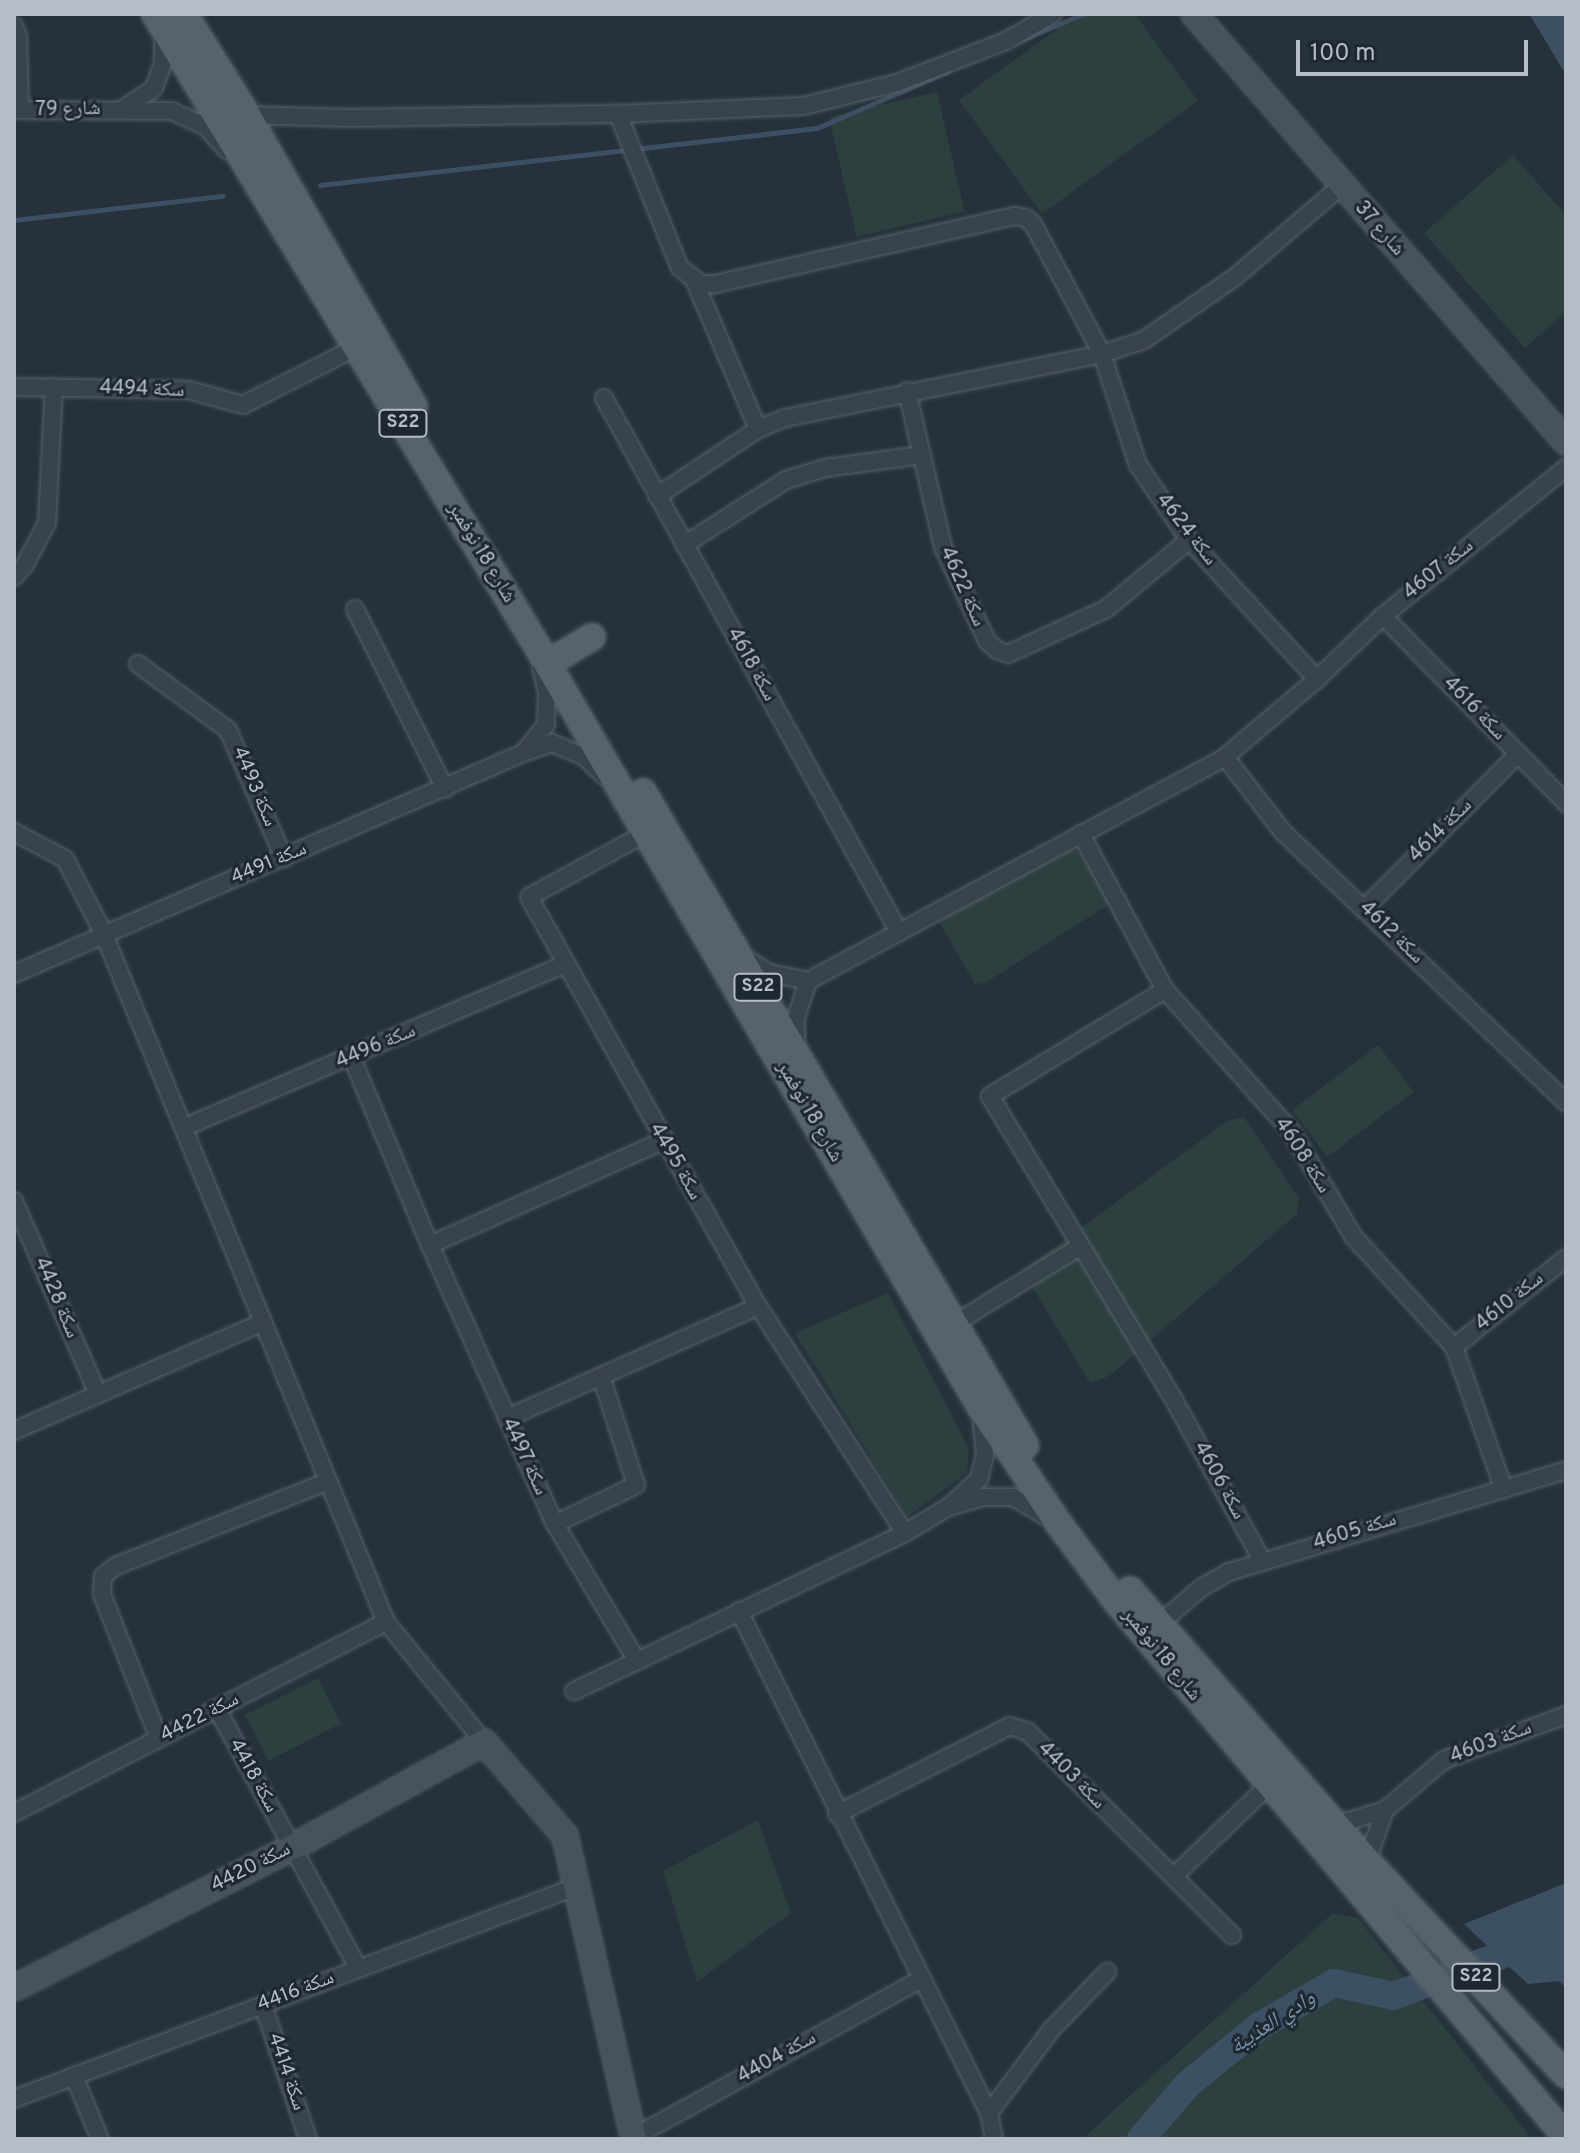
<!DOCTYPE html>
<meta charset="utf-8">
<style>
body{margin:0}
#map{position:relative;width:1580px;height:2153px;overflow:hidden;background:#26313b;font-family:Overpass,"Noto Naskh Arabic",sans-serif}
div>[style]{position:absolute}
.green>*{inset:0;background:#2b403f;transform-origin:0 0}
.water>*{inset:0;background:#3d5063}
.stream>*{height:5px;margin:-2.5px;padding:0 2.5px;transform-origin:2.5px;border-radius:2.5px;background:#3d5063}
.river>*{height:28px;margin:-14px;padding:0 14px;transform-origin:14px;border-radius:14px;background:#3d5063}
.roads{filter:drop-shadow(0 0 2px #57616a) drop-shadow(0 0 2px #57616a)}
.street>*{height:16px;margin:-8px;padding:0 8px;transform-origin:8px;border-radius:8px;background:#39434c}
.secondary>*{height:24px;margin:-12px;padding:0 12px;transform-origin:12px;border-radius:12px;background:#48525e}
.primary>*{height:26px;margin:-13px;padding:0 13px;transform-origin:13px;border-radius:13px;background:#57626c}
span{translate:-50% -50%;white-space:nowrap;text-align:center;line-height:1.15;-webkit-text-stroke:6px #1e2831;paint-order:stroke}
.shield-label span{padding:2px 6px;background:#1e2831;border:2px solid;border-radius:6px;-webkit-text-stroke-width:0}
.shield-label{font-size:18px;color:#b5bec7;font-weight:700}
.street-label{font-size:20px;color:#b5bec7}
.water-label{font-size:22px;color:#7891a8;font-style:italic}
.frame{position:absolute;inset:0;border:16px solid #b5bec7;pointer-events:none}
.scale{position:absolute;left:1296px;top:40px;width:232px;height:36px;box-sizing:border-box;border:4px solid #b5bec7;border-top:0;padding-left:10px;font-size:24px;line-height:28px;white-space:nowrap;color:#b5bec7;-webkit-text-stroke:6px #1e2831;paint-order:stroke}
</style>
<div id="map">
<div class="green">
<div style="clip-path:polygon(1078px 14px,1135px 14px,1198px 101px,1042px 214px,959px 100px)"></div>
<div style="left:937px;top:92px;width:123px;height:111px;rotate:77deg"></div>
<div style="clip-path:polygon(1513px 155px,1566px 215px,1566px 312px,1525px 348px,1424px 233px)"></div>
<div style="clip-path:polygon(1070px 849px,1081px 854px,1108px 899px,1108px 905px,985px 983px,975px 984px,940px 924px,946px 916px)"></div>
<div style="left:1378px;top:1045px;width:59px;height:108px;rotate:53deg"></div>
<div style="clip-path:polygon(1244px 1117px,1299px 1198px,1297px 1214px,1109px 1376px,1090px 1383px,1028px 1280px,1026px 1268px,1227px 1121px)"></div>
<div style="clip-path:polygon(888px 1293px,969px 1448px,967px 1473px,907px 1517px,795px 1333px)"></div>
<div style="left:318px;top:1678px;width:51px;height:82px;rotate:63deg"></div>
<div style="clip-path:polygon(758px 1820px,791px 1913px,697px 1982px,663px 1871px)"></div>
<div style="clip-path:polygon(1333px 1913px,1358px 1918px,1532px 2139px,1082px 2139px)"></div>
</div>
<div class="water">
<div style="clip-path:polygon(1529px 14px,1566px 14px,1566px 75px,1530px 15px)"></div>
<div style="clip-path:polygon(1566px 1883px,1566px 1988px,1559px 1981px,1528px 1984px,1464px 1924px)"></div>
</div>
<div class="stream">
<div style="left:1024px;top:39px;width:64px;rotate:-23deg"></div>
<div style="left:320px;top:185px;width:500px;rotate:-6.54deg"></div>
<div style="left:817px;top:128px;width:144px;rotate:-23.4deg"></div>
<div style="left:14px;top:220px;width:210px;rotate:-6.6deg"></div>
</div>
<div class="river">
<div style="left:1141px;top:2139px;width:71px;rotate:-49.6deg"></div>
<div style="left:1187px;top:2085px;width:92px;rotate:-39.2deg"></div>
<div style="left:1258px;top:2027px;width:88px;rotate:-30.1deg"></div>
<div style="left:1334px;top:1983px;width:61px;rotate:12.2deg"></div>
<div style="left:1394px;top:1996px;width:123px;rotate:-20.9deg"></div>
<div style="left:1509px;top:1952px;width:64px;rotate:-26.2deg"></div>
</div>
<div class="roads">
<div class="street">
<div style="left:14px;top:26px;width:12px;rotate:70deg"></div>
<div style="left:18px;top:37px;width:73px;rotate:88.4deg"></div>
<div style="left:123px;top:109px;width:37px;rotate:-34deg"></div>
<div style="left:154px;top:88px;width:27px;rotate:-70deg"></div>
<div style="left:163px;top:63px;width:31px;rotate:-90deg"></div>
<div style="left:14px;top:110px;width:158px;rotate:0.4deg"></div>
<div style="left:172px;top:111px;width:38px;rotate:25deg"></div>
<div style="left:206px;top:127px;width:31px;rotate:48deg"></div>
<div style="left:618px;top:114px;width:166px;rotate:68.1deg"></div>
<div style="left:680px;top:268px;width:26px;rotate:37deg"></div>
<div style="left:701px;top:284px;width:14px"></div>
<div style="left:715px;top:284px;width:307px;rotate:-12.8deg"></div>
<div style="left:1014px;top:216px;width:12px;rotate:9deg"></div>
<div style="left:1026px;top:218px;width:9px;rotate:41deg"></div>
<div style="left:1033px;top:224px;width:147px;rotate:62deg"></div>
<div style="left:1102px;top:354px;width:117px;rotate:72deg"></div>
<div style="left:1138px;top:465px;width:91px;rotate:55.8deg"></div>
<div style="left:1189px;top:540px;width:189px;rotate:47.4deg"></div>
<div style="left:247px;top:115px;width:103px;rotate:1.7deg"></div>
<div style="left:350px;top:118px;width:268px;rotate:-0.9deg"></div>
<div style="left:618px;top:114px;width:185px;rotate:-2.5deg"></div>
<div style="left:803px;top:106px;width:97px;rotate:-13.7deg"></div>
<div style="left:897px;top:83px;width:117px;rotate:-21.1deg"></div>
<div style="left:1006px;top:41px;width:54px;rotate:-29.9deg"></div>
<div style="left:695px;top:282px;width:160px;rotate:66.8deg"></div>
<div style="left:14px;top:387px;width:175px;rotate:1deg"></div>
<div style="left:189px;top:390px;width:56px;rotate:15.5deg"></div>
<div style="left:243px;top:405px;width:128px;rotate:-27deg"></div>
<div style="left:907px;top:391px;width:160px;rotate:77deg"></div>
<div style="left:943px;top:547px;width:104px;rotate:64.9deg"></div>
<div style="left:987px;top:641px;width:13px;rotate:42deg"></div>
<div style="left:997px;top:650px;width:12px;rotate:20deg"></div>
<div style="left:1008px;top:654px;width:108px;rotate:-24.7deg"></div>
<div style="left:1106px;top:609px;width:108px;rotate:-39.7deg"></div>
<div style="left:604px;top:398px;width:610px;rotate:61.08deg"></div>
<div style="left:657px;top:496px;width:121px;rotate:-33.6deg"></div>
<div style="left:758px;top:429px;width:29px;rotate:-22deg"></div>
<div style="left:785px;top:418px;width:323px;rotate:-11.4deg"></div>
<div style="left:1102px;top:354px;width:44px;rotate:-18.4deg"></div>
<div style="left:1144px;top:340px;width:111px;rotate:-34.7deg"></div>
<div style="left:1235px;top:277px;width:140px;rotate:-40.6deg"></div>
<div style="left:684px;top:545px;width:121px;rotate:-32.5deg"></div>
<div style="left:786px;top:480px;width:41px;rotate:-17.1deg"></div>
<div style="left:825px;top:468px;width:98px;rotate:-7.6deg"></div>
<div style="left:14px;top:577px;width:15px;rotate:-48deg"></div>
<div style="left:24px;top:566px;width:49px;rotate:-61.9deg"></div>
<div style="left:47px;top:523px;width:136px;rotate:-87.1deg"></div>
<div style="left:355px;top:609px;width:201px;rotate:63.4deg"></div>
<div style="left:1383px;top:616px;width:262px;rotate:45.6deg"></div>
<div style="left:138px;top:664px;width:112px;rotate:36.3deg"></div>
<div style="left:228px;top:730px;width:140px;rotate:66.4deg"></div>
<div style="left:541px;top:667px;width:27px;rotate:77deg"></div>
<div style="left:547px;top:693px;width:32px;rotate:92deg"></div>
<div style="left:546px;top:725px;width:36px;rotate:129deg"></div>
<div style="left:523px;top:753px;width:31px;rotate:-19deg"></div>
<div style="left:552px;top:743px;width:36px;rotate:23deg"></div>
<div style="left:585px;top:757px;width:27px;rotate:45deg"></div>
<div style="left:1225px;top:757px;width:95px;rotate:52.3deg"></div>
<div style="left:1283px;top:832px;width:391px;rotate:43.7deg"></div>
<div style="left:14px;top:832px;width:58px;rotate:27.9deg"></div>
<div style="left:65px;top:859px;width:82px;rotate:62.5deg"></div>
<div style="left:103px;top:932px;width:746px;rotate:67.7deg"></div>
<div style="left:386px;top:1622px;width:155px;rotate:50.8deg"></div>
<div style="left:646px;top:833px;width:133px;rotate:151.3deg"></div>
<div style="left:529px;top:897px;width:469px;rotate:60.8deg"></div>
<div style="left:758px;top:1306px;width:270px;rotate:57.1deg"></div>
<div style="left:1081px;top:834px;width:177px;rotate:61.7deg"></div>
<div style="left:1165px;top:990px;width:189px;rotate:48.2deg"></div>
<div style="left:1291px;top:1131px;width:122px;rotate:59.4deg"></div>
<div style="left:1353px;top:1236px;width:150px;rotate:47.7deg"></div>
<div style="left:1454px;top:1347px;width:148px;rotate:70.7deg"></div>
<div style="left:1365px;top:908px;width:217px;rotate:-45.2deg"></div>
<div style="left:744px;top:957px;width:31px;rotate:32deg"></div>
<div style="left:770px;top:973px;width:39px;rotate:12deg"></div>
<div style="left:808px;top:981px;width:473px;rotate:-28.2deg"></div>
<div style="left:1225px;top:757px;width:121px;rotate:-40.3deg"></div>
<div style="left:1317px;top:679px;width:91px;rotate:-43.7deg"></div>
<div style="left:1383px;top:616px;width:235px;rotate:-39deg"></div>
<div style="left:14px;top:974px;width:555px;rotate:-23.47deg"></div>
<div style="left:1165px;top:990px;width:205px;rotate:148.8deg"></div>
<div style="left:990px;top:1096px;width:358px;rotate:58.8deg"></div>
<div style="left:1175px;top:1402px;width:180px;rotate:61.2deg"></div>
<div style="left:796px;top:1045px;width:27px;rotate:-90deg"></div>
<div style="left:796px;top:1018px;width:39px;rotate:-72deg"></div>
<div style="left:352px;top:1058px;width:203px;rotate:67.4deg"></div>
<div style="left:430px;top:1245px;width:306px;rotate:65.9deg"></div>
<div style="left:555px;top:1524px;width:160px;rotate:59.1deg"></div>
<div style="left:185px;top:1127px;width:414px;rotate:-23.2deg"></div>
<div style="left:14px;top:1201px;width:210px;rotate:66.5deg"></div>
<div style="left:430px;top:1245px;width:255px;rotate:-24.1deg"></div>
<div style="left:954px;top:1324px;width:147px;rotate:-31.6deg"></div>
<div style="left:1454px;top:1347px;width:143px;rotate:-38.5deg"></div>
<div style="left:507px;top:1418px;width:275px;rotate:-24deg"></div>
<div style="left:14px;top:1431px;width:272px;rotate:-23.6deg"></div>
<div style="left:952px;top:1506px;width:32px;rotate:-16deg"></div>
<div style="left:983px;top:1497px;width:30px"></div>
<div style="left:1013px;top:1497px;width:43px;rotate:30.7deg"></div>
<div style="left:555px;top:1524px;width:90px;rotate:-25.7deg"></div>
<div style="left:636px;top:1485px;width:114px;rotate:-107.8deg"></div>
<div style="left:739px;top:1611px;width:561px;rotate:63.53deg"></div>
<div style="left:989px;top:2113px;width:26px;rotate:79deg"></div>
<div style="left:1159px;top:1624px;width:55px;rotate:-40.6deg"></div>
<div style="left:1201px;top:1588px;width:32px;rotate:-30deg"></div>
<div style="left:1229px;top:1572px;width:352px;rotate:-16.8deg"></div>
<div style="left:574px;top:1691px;width:367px;rotate:-25.5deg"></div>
<div style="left:905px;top:1533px;width:52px;rotate:-31deg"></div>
<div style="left:950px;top:1506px;width:40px;rotate:-43deg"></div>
<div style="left:979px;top:1479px;width:25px;rotate:-76deg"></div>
<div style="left:985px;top:1455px;width:41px;rotate:-95.6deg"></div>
<div style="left:217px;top:1709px;width:296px;rotate:61.4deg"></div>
<div style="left:159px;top:1739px;width:156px;rotate:-111.5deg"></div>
<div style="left:102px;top:1594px;width:18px;rotate:-87deg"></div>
<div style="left:103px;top:1576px;width:16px;rotate:-38deg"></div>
<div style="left:116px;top:1566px;width:226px;rotate:-21.8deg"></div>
<div style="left:14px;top:1813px;width:418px;rotate:-27.2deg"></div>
<div style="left:837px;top:1814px;width:194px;rotate:-27deg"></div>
<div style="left:1010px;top:1726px;width:19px;rotate:18deg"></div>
<div style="left:1028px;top:1732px;width:288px;rotate:44.9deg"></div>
<div style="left:1336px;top:1825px;width:51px;rotate:-17deg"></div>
<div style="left:1385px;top:1810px;width:77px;rotate:-40.3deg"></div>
<div style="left:1444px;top:1760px;width:130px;rotate:-20.2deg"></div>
<div style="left:1367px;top:1861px;width:54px;rotate:-70.6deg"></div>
<div style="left:1173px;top:1877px;width:133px;rotate:-43.8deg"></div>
<div style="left:263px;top:2005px;width:141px;rotate:71.4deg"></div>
<div style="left:74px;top:2076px;width:68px;rotate:67.6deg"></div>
<div style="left:14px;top:2099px;width:603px;rotate:-20.69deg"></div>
<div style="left:989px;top:2113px;width:104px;rotate:-53.2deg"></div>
<div style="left:1051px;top:2030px;width:81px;rotate:-46deg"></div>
<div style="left:634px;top:2137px;width:328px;rotate:-28.8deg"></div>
</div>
<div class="secondary">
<div style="left:1194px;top:14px;width:567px;rotate:49deg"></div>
<div style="left:14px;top:1988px;width:313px;rotate:-26.8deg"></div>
<div style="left:293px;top:1847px;width:218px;rotate:-28.8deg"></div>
<div style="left:484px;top:1742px;width:124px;rotate:49.2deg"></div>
<div style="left:565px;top:1836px;width:311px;rotate:77.2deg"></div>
</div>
<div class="primary">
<div style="left:155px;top:14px;width:738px;rotate:58.85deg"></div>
<div style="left:537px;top:646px;width:882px;rotate:59.77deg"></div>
<div style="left:981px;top:1408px;width:140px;rotate:56.1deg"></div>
<div style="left:1059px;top:1524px;width:97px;rotate:53.4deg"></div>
<div style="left:1117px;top:1602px;width:698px;rotate:49.99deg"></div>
<div style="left:184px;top:14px;width:119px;rotate:58deg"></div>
<div style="left:247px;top:115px;width:336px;rotate:60.2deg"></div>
<div style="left:562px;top:655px;width:35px;rotate:-31deg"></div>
<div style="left:643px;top:792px;width:757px;rotate:59.67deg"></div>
<div style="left:1130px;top:1590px;width:360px;rotate:48.8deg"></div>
<div style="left:1367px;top:1861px;width:292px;rotate:47.1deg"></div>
</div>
</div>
<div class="shield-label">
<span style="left:403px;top:423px">S22</span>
<span style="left:758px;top:987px">S22</span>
<span style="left:1476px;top:1977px">S22</span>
</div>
<div class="street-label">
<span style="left:68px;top:110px;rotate:-1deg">79 شارع</span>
<span style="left:1379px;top:229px;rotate:49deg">شارع 37</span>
<span style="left:142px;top:390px;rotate:2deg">سكة 4494</span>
<span style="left:1186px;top:530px;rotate:52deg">سكة 4624</span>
<span style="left:481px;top:553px;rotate:59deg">شارع 18 نوفمبر</span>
<span style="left:1439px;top:570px;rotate:-39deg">سكة 4607</span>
<span style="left:962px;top:587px;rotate:66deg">سكة 4622</span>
<span style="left:751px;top:665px;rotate:61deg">سكة 4618</span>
<span style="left:1474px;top:709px;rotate:46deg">سكة 4616</span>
<span style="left:254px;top:787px;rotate:67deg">سكة 4493</span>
<span style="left:1441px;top:831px;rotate:-45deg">سكة 4614</span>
<span style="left:269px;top:864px;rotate:-23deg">سكة 4491</span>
<span style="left:1391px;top:933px;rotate:44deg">سكة 4612</span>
<span style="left:376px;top:1047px;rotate:-23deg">سكة 4496</span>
<span style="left:809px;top:1112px;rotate:60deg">شارع 18 نوفمبر</span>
<span style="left:1302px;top:1156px;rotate:57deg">سكة 4608</span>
<span style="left:675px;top:1162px;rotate:60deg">سكة 4495</span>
<span style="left:56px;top:1298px;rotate:67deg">سكة 4428</span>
<span style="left:1510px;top:1302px;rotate:-39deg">سكة 4610</span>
<span style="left:524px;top:1457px;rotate:65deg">سكة 4497</span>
<span style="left:1219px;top:1481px;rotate:61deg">سكة 4606</span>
<span style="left:1355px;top:1532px;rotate:-17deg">سكة 4605</span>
<span style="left:1161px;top:1655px;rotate:51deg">شارع 18 نوفمبر</span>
<span style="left:200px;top:1718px;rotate:-27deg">سكة 4422</span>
<span style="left:1491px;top:1743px;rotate:-21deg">سكة 4603</span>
<span style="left:253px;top:1776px;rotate:61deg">سكة 4418</span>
<span style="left:1071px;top:1776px;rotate:45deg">سكة 4403</span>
<span style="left:251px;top:1868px;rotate:-27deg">سكة 4420</span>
<span style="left:296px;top:1992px;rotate:-21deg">سكة 4416</span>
<span style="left:777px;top:2058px;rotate:-29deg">سكة 4404</span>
<span style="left:286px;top:2072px;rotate:71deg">سكة 4414</span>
</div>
<div class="water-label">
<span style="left:1273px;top:2023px;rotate:-33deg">وادي العذيبة</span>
</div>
<div class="frame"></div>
<div class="scale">100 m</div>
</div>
